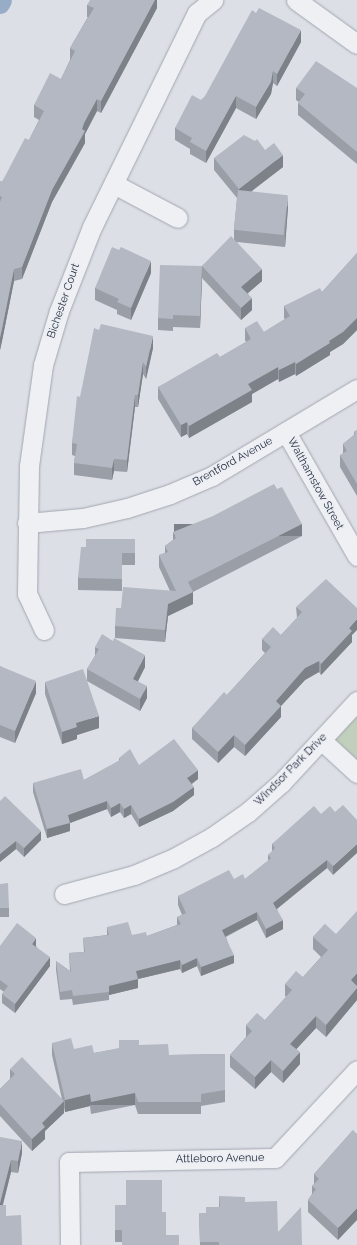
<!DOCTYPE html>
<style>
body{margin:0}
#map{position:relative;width:357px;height:1245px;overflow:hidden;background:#dcdfe6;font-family:Raleway,sans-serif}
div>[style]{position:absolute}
.green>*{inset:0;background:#c1cfbd}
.canal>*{height:19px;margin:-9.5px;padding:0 9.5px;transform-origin:9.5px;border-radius:9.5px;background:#97acc6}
.roads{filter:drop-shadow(0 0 1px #a2a6af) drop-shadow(0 0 1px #a2a6af)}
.minor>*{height:19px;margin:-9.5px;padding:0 9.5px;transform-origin:9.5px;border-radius:9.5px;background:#eef0f4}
.wall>*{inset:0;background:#9a9ea7}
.shaded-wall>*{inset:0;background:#7d8188;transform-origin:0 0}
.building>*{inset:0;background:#b3b8c2;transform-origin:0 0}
span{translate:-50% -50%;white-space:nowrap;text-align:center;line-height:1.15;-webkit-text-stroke:3px #ebeef4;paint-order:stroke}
.street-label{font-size:11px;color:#262d3b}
</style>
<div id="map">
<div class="green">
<div style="clip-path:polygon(357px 715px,357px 760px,335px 739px)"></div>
</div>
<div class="canal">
<div style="left:0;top:4px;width:4px;rotate:-63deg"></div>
</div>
<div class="roads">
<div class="minor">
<div style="left:296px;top:0;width:75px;rotate:35.8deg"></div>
<div style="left:114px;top:184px;width:72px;rotate:28deg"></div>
<div style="left:286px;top:432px;width:143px;rotate:60.2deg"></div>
<div style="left:27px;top:523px;width:56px;rotate:-5.1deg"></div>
<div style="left:83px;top:518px;width:45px;rotate:-12.8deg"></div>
<div style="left:127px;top:508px;width:45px;rotate:-18deg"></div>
<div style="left:170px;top:494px;width:46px;rotate:-23.2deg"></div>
<div style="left:212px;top:476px;width:169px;rotate:-31deg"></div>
<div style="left:44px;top:630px;width:40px;rotate:-115deg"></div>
<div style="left:27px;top:594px;width:128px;rotate:-89.1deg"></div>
<div style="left:29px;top:466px;width:102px;rotate:-82.1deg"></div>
<div style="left:43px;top:365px;width:56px;rotate:-73.5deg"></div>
<div style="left:59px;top:311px;width:90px;rotate:-68.6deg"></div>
<div style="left:92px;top:227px;width:238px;rotate:-63.9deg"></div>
<div style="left:197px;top:13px;width:21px;rotate:-39deg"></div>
<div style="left:321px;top:740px;width:49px;rotate:42.5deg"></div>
<div style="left:64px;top:894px;width:73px;rotate:-15.2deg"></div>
<div style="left:134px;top:875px;width:43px;rotate:-23deg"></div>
<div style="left:174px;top:858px;width:43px;rotate:-28.9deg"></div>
<div style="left:212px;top:837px;width:44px;rotate:-34.8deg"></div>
<div style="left:248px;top:812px;width:44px;rotate:-41.3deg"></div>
<div style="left:281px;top:783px;width:112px;rotate:-47.2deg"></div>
<div style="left:70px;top:1245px;width:83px;rotate:-90.7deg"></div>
<div style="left:69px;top:1162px;width:206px;rotate:-1.1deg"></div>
<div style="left:275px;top:1158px;width:120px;rotate:-47deg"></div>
</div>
</div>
<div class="wall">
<div style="clip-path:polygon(157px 0,157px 8px,101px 113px,97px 111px,85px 134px,85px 143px,52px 202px,22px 279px,14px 281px,2px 341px,0 350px,0 181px,2px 182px,29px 140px,39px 120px,34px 117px,34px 105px,61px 79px,70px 60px,70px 48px,88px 17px,87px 17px,87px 5px)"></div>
<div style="clip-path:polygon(301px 42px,277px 86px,273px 83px,271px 94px,256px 119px,236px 108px,206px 163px,190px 154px,190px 149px,175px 140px,175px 128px,201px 100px)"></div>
<div style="clip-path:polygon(296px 88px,357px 88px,357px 164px,298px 115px,298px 103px,299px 102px,296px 100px)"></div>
<div style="clip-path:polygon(265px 150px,283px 167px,251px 191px,288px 207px,285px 247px,237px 242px,262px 281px,248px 293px,252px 310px,241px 320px,202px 278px,200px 328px,173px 327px,173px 331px,158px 330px,158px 318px,202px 266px,234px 239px,234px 230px,237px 198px,214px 170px,214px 158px)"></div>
<div style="clip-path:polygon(357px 253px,357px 330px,343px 344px,330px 352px,330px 355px,296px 376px,295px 374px,279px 382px,278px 379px,252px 394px,252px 402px,189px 438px,187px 434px,181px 437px,158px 399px,158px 387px,220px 357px,246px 342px,245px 340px,245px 328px,264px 332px,285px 319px,284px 318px,284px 306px,322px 292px)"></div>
<div style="clip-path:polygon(151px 273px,131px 320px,117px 314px,117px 310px,95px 300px,95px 288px)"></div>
<div style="clip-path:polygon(153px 348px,146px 379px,143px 374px,138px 407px,135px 407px,127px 472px,114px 471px,112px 480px,74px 475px,74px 463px,75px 456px,72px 455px,72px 443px,80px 397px)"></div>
<div style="clip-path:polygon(357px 430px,357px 496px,340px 467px,340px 455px,343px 454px,343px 444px,354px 435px,354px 432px)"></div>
<div style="clip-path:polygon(173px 532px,302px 536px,193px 592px,193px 604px,168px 616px,165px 642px,115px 638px,115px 626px,121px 608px,170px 591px,159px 567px,159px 555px,165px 553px,165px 546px,173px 540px)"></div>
<div style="clip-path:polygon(135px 539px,135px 565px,122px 565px,122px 591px,78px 590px,78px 578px,86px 547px)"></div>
<div style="clip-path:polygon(296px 607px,352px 635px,352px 642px,321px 675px,319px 672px,305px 680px,281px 706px,281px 717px,245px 756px,234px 747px,218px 763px,192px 739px,192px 728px,227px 695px,265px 653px,262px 650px,262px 639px,281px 635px,297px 618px)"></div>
<div style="clip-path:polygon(95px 647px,145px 667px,138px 681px,147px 698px,140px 711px,87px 681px,87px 669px,95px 656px)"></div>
<div style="clip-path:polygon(0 666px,36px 693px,15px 743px,0 737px)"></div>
<div style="clip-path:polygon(45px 682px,99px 728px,77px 735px,77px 739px,62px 744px,45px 694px)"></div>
<div style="clip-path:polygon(119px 758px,139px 765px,198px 779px,192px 784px,194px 795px,173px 811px,139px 827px,131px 814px,124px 818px,120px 812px,111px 817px,107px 809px,70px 823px,70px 831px,47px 838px,33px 792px,33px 783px,84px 780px,119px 761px)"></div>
<div style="clip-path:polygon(0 801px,41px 840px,24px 857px,16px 849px,0 862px)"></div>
<div style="clip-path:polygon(335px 812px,333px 875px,327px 868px,277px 909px,283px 929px,266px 938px,257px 920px,226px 937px,234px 963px,201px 976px,197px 966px,182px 973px,180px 969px,138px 979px,138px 988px,109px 995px,109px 1000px,73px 1005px,72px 999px,60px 1000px,56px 970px,56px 961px,70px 971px,69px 953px,84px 952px,83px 938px,107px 935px,107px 927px,132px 935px,147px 936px,177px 925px,177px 917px,182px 915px,178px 905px,178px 896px,234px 879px,245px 879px,268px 861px,268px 855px,272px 852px,272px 844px,321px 814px)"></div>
<div style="clip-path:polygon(0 884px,9px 908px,9px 917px,0 917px)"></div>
<div style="clip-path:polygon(325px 924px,357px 986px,357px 1000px,326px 1037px,316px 1028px,296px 1049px,300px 1064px,283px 1083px,271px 1072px,255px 1089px,230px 1067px,230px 1055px,246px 1037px,246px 1025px,265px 1020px,286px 997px,285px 996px,285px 984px,303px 977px,321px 957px,313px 949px,313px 937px)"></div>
<div style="clip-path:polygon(0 946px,36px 946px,50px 966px,15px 1013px,2px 1003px,2px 994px,4px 992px,0 989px)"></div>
<div style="clip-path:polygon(52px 1043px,74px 1049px,94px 1053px,139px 1045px,169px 1055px,225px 1054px,225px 1102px,201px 1106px,201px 1114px,138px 1114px,135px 1105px,91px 1114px,90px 1106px,65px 1112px,64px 1108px,64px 1113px,45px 1131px,45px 1139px,32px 1151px,0 1116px,0 1089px,10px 1079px,10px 1069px,62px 1099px,52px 1055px)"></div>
<div style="clip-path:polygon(353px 1130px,338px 1240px,308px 1212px,308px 1200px,312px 1194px,312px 1186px,314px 1184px,314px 1174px)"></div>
<div style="clip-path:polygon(0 1137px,22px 1153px,18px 1173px,11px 1172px,3px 1205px,6px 1216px,0 1245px)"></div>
<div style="clip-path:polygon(219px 1196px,245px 1202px,278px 1232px,302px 1245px,200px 1245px,199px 1213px,206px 1213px,206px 1207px,219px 1207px)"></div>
<div style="clip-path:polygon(115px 1205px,162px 1212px,166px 1235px,122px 1242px,115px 1242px)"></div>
</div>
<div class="shaded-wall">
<div style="clip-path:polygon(153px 0,157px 0,157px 8px,101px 113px,101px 101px)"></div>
<div style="clip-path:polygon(301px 30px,301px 42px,277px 86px,277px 74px)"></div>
<div style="clip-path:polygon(273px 71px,273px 83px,271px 94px,256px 119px,256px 107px)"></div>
<div style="clip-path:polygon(236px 96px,236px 108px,206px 163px,206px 151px)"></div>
<div style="clip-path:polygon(97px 99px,97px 111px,85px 134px,85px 143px,52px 202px,22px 279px,22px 267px,52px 190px,82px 129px,84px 123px)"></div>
<div style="clip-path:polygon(283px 155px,283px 167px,239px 201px,239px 189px)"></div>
<div style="clip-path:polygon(288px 195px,288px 207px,285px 247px,285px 235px)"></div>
<div style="clip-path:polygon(151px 261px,151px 273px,131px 320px,131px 308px)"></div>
<div style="clip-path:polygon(202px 266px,202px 278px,200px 328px,200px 316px)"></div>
<div style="clip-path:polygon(14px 269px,14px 281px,2px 341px,0 350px,0 338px)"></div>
<div style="clip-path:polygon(262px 269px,262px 281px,241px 299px,241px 287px)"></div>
<div style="clip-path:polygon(252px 298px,252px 310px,241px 320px,241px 308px)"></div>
<div style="clip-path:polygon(357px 318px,357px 330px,343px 344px,330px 352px,330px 355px,296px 376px,296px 364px,329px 341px)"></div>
<div style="clip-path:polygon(153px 336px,153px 348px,146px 379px,146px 367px)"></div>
<div style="clip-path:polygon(143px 362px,143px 374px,138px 407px,138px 395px)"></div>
<div style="clip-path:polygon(295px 362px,295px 374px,279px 382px,279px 370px)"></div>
<div style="clip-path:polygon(278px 367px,278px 379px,252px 394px,252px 402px,189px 438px,189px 426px,248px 384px)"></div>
<div style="clip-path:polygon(135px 395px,135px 407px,127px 472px,127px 460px)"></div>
<div style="clip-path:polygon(187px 422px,187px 434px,181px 437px,181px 425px)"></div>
<div style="clip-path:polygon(114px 459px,114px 471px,112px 480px,112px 468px)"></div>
<div style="left:302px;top:524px;width:12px;height:128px;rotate:90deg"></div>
<div style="clip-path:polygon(193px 592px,193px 604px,168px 616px,165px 642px,165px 630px,168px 604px)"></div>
<div style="clip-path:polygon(357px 619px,357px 630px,352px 635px,352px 642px,321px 675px,321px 664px,349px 628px)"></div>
<div style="clip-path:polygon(145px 655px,145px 667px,133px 691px,133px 679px)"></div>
<div style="clip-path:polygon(319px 661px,319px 672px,305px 680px,281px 706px,281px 717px,245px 756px,245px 745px,276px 701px,305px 668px)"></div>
<div style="clip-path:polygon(36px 681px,36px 693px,15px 743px,15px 731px)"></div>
<div style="clip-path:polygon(147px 686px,147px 698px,140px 711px,140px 699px)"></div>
<div style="clip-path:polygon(99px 716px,99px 728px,77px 735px,77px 739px,62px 744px,62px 732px,76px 723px)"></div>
<div style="clip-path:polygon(234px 735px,234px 747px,218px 763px,218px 752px)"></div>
<div style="clip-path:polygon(198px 770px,198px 779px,187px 787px,187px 778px)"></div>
<div style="clip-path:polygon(194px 787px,194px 795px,173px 811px,139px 827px,139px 819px)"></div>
<div style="clip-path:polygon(107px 801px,107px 809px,70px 823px,70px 831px,47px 838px,47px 829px,68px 815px)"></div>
<div style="clip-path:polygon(120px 803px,120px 812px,111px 817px,111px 808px)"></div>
<div style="clip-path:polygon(131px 805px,131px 814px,124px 818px,124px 809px)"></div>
<div style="clip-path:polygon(41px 831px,41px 840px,24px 857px,24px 848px)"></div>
<div style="clip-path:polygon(16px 841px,16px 849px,0 862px,0 854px)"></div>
<div style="clip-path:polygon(357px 844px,357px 853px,333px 875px,333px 866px)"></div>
<div style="clip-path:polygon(327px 860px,327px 868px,273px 912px,273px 903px)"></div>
<div style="clip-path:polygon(257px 912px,257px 920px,222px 938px,222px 930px)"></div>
<div style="clip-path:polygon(283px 920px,283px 929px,266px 938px,266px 929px)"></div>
<div style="clip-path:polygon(36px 938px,36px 946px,32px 952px,32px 944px)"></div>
<div style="clip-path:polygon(234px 955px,234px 963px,201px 976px,201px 967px)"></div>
<div style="clip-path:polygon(50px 957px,50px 966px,15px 1013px,15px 1004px)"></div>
<div style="clip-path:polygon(197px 958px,197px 966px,182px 973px,182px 965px)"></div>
<div style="clip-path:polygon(180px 960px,180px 969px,138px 979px,138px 988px,109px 995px,109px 986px,136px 971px)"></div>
<div style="clip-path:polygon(357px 973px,357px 985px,351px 992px,351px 980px)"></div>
<div style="clip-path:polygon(357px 988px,357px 1000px,326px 1037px,326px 1025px)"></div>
<div style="clip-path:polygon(316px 1016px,316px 1028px,290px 1056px,290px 1044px)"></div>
<div style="clip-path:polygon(300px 1052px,300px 1064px,283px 1083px,283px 1071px)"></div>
<div style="clip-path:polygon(271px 1060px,271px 1072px,255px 1089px,255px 1077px)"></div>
<div style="left:135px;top:1093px;width:12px;height:45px;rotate:90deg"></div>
<div style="clip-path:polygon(90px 1094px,90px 1106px,65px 1112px,65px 1100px)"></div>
<div style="clip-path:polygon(64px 1101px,64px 1113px,45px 1131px,45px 1139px,32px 1151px,32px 1139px,42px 1123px)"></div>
<div style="clip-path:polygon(22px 1141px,22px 1153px,18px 1173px,18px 1161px)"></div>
<div style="clip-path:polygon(11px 1160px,11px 1172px,0 1215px,0 1203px)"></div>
<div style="clip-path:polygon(357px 1208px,357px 1220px,338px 1240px,338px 1228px)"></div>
</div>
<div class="building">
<div style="clip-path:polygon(90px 0,155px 0,101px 101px,97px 99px,84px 123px,82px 129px,85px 131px,52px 190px,22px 267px,14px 269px,2px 329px,0 338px,0 202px,2px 197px,0 196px,0 181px,2px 182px,25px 138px,29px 140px,44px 111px,34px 105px,50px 73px,61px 79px,75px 51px,70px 48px,94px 8px,87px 5px)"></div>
<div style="clip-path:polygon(259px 8px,301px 30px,277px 74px,273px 71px,271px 82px,256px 107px,236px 96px,206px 151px,190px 142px,192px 138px,175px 128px,192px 95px,201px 100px,205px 96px,252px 10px,256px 13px)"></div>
<div style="clip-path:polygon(316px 61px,357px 88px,357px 152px,298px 103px,305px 94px,296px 88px)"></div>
<div style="clip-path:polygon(244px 135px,255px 141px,257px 139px,265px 150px,274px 143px,283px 155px,239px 189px,214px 158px)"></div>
<div style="left:238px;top:190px;width:50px;height:40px;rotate:6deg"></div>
<div style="clip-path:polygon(231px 236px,262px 269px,241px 287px,252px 298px,241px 308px,202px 266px,200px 316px,173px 315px,173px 319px,158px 318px,160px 265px,202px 266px)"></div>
<div style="clip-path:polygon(112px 247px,119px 250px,121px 247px,151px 261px,131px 308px,117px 302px,119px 299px,95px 288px)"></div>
<div style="clip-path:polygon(357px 253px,357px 318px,343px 332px,329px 341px,330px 343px,296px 364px,295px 362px,279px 370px,278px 367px,248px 384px,252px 390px,189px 426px,187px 422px,181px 425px,158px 387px,217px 353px,220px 357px,251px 339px,245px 328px,257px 321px,264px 332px,290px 316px,284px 306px,320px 288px,322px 292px)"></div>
<div style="clip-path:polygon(101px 324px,153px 336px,146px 367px,143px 362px,138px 395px,135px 395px,127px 460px,114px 459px,112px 468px,74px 463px,77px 444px,72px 443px,77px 396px,80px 397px,94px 328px,99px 330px)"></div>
<div style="clip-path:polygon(357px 430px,357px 484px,340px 455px,347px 451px,343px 444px,355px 434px,354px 432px)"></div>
<div style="clip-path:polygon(274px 484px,277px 489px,282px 487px,302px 524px,188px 582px,193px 592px,168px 604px,165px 630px,115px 626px,116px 608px,121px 608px,123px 587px,176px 591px,159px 555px,168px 552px,165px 546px,176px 538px,173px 532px,213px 516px)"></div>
<div style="clip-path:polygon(86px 539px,135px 539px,135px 553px,122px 553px,122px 579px,78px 578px,81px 547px,86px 547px)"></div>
<div style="clip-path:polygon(326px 579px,357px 608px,357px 619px,349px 628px,352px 631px,321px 664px,319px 661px,305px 668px,276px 701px,281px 706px,245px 745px,234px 735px,218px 752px,192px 728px,224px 692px,227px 695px,271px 647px,262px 639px,273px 627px,281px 635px,302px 612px,296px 607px)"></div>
<div style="clip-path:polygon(102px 634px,113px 641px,114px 638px,145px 655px,133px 679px,147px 686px,140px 699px,87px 669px,99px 649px,95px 647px)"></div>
<div style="clip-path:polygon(0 666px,36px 681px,15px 731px,0 725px)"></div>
<div style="clip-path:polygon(83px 669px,99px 716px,76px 723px,77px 727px,62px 732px,45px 682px)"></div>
<div style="clip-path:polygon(174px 739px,198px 770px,187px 778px,194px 787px,173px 802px,139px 819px,131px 805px,124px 809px,120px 803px,111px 808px,107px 801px,68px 815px,70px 823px,47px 829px,33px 783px,81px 769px,84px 780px,120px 760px,119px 758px,130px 749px,139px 765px)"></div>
<div style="clip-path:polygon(5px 796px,41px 831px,24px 848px,16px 841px,0 854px,0 801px)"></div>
<div style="clip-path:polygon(343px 805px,357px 820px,357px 844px,333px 866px,327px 860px,273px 903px,283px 920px,266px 929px,257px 912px,222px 930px,234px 955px,201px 967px,197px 958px,182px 965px,180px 960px,136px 971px,138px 979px,109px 986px,109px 992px,73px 996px,72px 990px,60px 992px,56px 961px,71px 972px,69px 953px,85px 952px,83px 938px,109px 935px,107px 927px,128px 922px,132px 935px,146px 932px,147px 936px,181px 924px,177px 917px,186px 913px,178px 896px,229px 870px,234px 879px,243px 874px,245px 879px,271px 858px,268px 855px,275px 848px,272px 844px,314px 806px,321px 814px,330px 806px,335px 812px)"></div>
<div style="clip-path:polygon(8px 883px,9px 908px,0 908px,0 884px)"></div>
<div style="clip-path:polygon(357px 911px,357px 973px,351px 980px,357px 986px,357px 988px,326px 1025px,316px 1016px,290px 1044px,300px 1052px,283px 1071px,271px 1060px,255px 1077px,230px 1055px,252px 1031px,246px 1025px,257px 1013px,265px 1020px,292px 990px,285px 984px,296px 971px,303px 977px,328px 950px,313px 937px,325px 924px,336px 934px)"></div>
<div style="clip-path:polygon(17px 923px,36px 938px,32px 944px,50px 957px,15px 1004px,2px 994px,8px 986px,0 980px,0 946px)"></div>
<div style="clip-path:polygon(71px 1038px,74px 1049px,92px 1045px,94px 1053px,119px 1048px,119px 1040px,139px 1040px,139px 1045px,168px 1044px,169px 1055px,225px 1054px,225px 1090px,201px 1094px,201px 1102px,138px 1102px,135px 1093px,91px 1102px,90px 1094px,65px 1100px,52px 1043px)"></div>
<div style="clip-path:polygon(22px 1057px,64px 1101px,42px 1123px,45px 1127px,32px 1139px,0 1104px,0 1089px,15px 1074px,10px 1069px)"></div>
<div style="clip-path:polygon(353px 1130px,357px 1134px,357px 1208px,338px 1228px,308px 1200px,316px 1189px,312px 1186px,319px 1179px,314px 1174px)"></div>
<div style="clip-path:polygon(0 1137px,22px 1141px,18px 1161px,11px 1160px,0 1203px)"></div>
<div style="clip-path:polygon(126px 1180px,162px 1180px,162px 1212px,166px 1212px,166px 1235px,179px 1235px,179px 1245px,122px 1245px,122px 1230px,115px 1230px,115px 1205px,126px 1205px)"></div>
<div style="clip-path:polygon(219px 1196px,245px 1197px,245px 1202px,277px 1201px,278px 1232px,301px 1207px,302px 1245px,219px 1245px,219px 1242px,200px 1242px,199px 1213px,206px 1213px,206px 1207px,220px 1207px)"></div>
<div style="clip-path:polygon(0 1205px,6px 1205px,6px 1216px,21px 1215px,22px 1245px,0 1245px)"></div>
</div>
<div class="street-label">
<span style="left:64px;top:301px;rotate:-71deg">Bichester Court</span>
<span style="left:233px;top:462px;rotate:-29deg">Brentford Avenue</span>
<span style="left:315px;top:484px;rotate:61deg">Walthamstow Street</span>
<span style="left:291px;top:770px;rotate:-45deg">Windsor Park Drive</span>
<span style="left:220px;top:1159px;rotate:-1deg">Attleboro Avenue</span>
</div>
</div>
